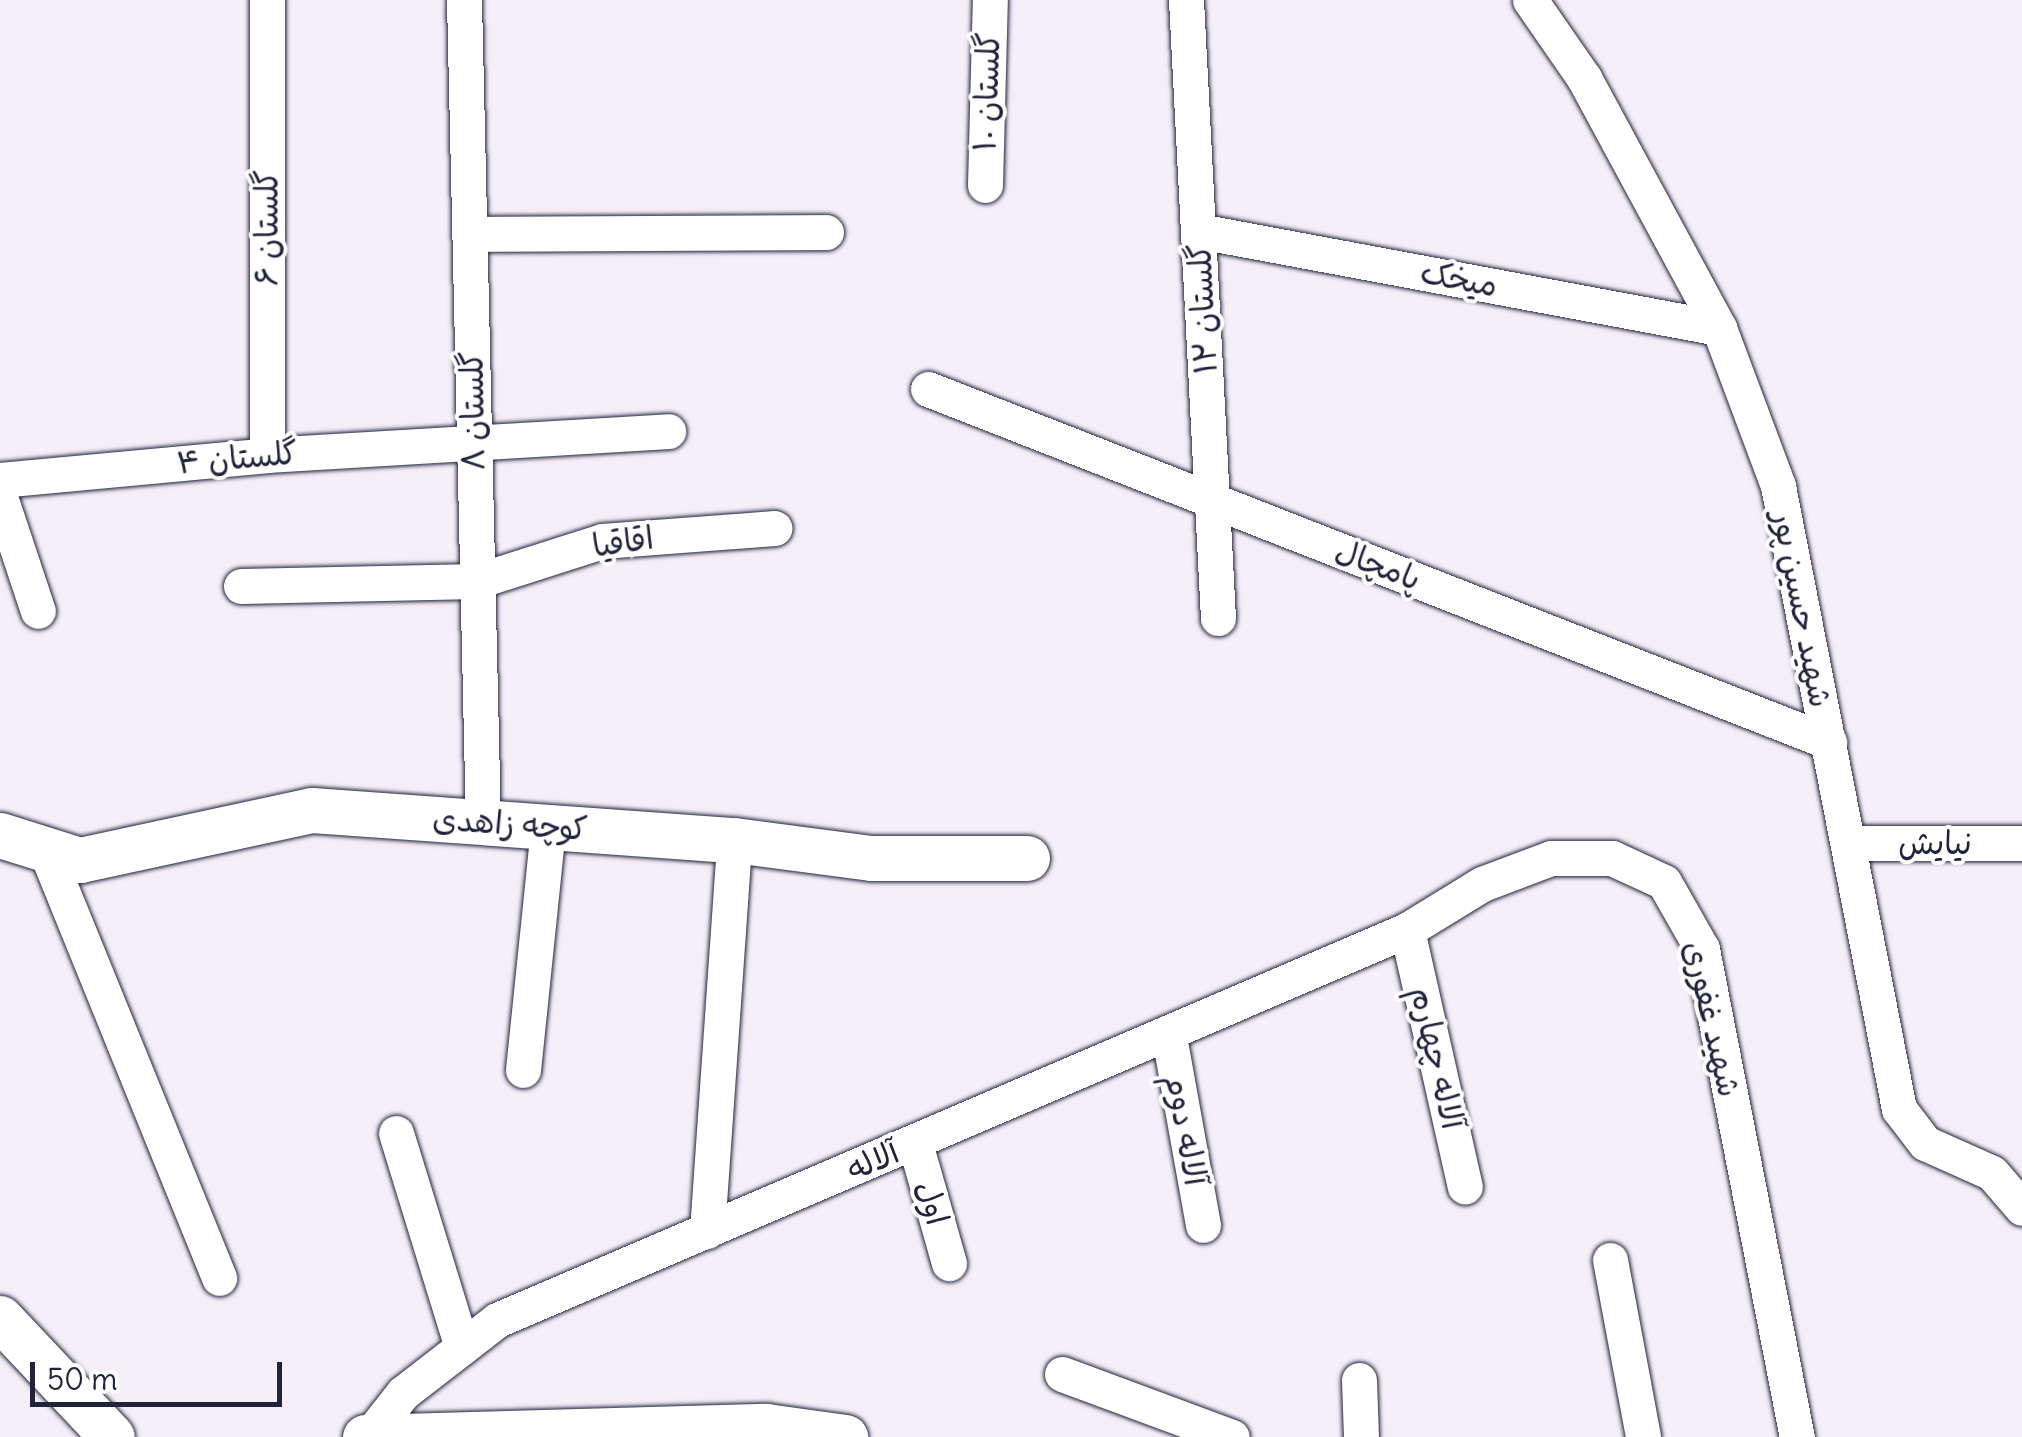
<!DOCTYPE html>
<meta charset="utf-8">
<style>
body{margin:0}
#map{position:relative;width:2022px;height:1437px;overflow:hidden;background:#f4eff8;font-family:Delius,"Playpen Sans Arabic",sans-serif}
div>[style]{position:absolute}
.roads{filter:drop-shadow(0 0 2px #22223b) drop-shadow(0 0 2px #22223b)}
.minor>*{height:35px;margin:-17.5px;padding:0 17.5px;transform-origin:17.5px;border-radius:17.5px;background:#fff}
.tertiary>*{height:45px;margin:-22.5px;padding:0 22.5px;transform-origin:22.5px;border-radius:22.5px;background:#fff}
span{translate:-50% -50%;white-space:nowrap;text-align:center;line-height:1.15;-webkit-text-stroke:8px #fff;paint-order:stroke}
.street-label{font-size:32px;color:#22223b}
.scale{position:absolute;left:30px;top:1362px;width:252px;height:45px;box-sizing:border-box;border:5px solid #22223b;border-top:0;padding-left:12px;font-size:30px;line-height:35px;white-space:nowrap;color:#22223b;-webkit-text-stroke:8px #fff;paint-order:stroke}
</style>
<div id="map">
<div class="roads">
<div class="minor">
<div style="left:464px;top:0;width:822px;rotate:88.68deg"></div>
<div style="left:1186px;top:0;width:619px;rotate:87.04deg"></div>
<div style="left:1530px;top:0;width:95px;rotate:55.3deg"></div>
<div style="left:1584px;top:78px;width:284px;rotate:61.6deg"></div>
<div style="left:1719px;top:328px;width:169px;rotate:69.5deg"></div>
<div style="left:1778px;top:486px;width:635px;rotate:79.01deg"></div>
<div style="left:1899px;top:1109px;width:43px;rotate:52.6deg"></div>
<div style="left:1925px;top:1143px;width:73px;rotate:24.1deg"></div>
<div style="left:1992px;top:1173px;width:46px;rotate:49.4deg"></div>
<div style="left:985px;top:185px;width:185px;rotate:-88.5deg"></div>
<div style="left:1199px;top:231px;width:529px;rotate:10.57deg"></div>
<div style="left:469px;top:234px;width:357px;rotate:-0.3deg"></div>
<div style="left:928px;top:389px;width:968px;rotate:21.39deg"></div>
<div style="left:267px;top:455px;width:455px;rotate:-90deg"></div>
<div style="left:0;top:480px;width:268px;rotate:-5.3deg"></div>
<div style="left:267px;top:455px;width:402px;rotate:-3.4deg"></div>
<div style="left:0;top:497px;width:120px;rotate:71.6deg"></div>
<div style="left:241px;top:586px;width:236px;rotate:-1.2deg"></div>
<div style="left:477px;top:581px;width:131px;rotate:-17.7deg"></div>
<div style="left:602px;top:541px;width:173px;rotate:-4.3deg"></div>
<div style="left:1848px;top:843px;width:174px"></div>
<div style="left:45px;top:849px;width:463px;rotate:67.9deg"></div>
<div style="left:1407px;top:930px;width:263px;rotate:77.3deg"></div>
<div style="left:1169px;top:1036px;width:192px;rotate:79.8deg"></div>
<div style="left:523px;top:1070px;width:244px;rotate:-84.1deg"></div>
<div style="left:396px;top:1133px;width:224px;rotate:72.9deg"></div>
<div style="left:915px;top:1143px;width:125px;rotate:74.2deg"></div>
<div style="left:707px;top:1231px;width:392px;rotate:-86deg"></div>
<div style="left:1610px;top:1260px;width:180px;rotate:79.4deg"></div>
<div style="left:1062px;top:1374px;width:181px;rotate:20.3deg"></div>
<div style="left:1359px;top:1380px;width:57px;rotate:88deg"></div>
<div style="left:369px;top:1436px;width:55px;rotate:-51.7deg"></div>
<div style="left:403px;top:1393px;width:119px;rotate:-37.8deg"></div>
<div style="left:497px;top:1320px;width:990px;rotate:-23.2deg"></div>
<div style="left:1407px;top:930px;width:88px;rotate:-31.5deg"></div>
<div style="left:1482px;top:884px;width:74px;rotate:-20.6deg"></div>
<div style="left:1551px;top:858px;width:61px"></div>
<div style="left:1612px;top:858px;width:57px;rotate:24.8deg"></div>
<div style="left:1664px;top:882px;width:77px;rotate:60.4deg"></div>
<div style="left:1702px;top:949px;width:497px;rotate:79deg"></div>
</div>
<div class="tertiary">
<div style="left:0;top:835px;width:84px;rotate:17.4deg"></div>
<div style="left:80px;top:860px;width:237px;rotate:-12.2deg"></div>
<div style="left:312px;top:810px;width:423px;rotate:4.1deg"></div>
<div style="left:734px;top:840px;width:138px;rotate:7.5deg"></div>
<div style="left:871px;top:858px;width:156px"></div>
<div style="left:0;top:1318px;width:163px;rotate:46.7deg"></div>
<div style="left:365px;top:1437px;width:401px;rotate:-1.6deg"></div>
<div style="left:766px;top:1426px;width:80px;rotate:7.9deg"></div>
</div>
</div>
<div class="street-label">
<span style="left:987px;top:92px;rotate:-88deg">گلستان ۱۰</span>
<span style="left:267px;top:228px;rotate:-90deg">گلستان ۶</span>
<span style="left:1459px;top:279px;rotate:11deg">میخک</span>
<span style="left:1203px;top:309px;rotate:-93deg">گلستان ۱۲</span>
<span style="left:473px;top:411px;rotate:-91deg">گلستان ۸</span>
<span style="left:237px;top:458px;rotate:-5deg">گلستان ۴</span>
<span style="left:623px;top:542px;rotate:-8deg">اقاقیا</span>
<span style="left:1378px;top:565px;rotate:21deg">پامچال</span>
<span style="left:1802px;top:609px;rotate:79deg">شهید حسین پور</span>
<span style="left:510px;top:824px;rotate:4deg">کوچه زاهدی</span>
<span style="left:1935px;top:843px">نیایش</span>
<span style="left:1712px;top:1019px;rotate:77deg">شهید غفوری</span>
<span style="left:1437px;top:1058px;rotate:77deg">آلاله چهارم</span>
<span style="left:1186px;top:1130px;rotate:80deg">آلاله دوم</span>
<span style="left:873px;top:1161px;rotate:-23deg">آلاله</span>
<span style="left:932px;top:1203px;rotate:74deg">اول</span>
</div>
<div class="scale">50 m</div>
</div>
